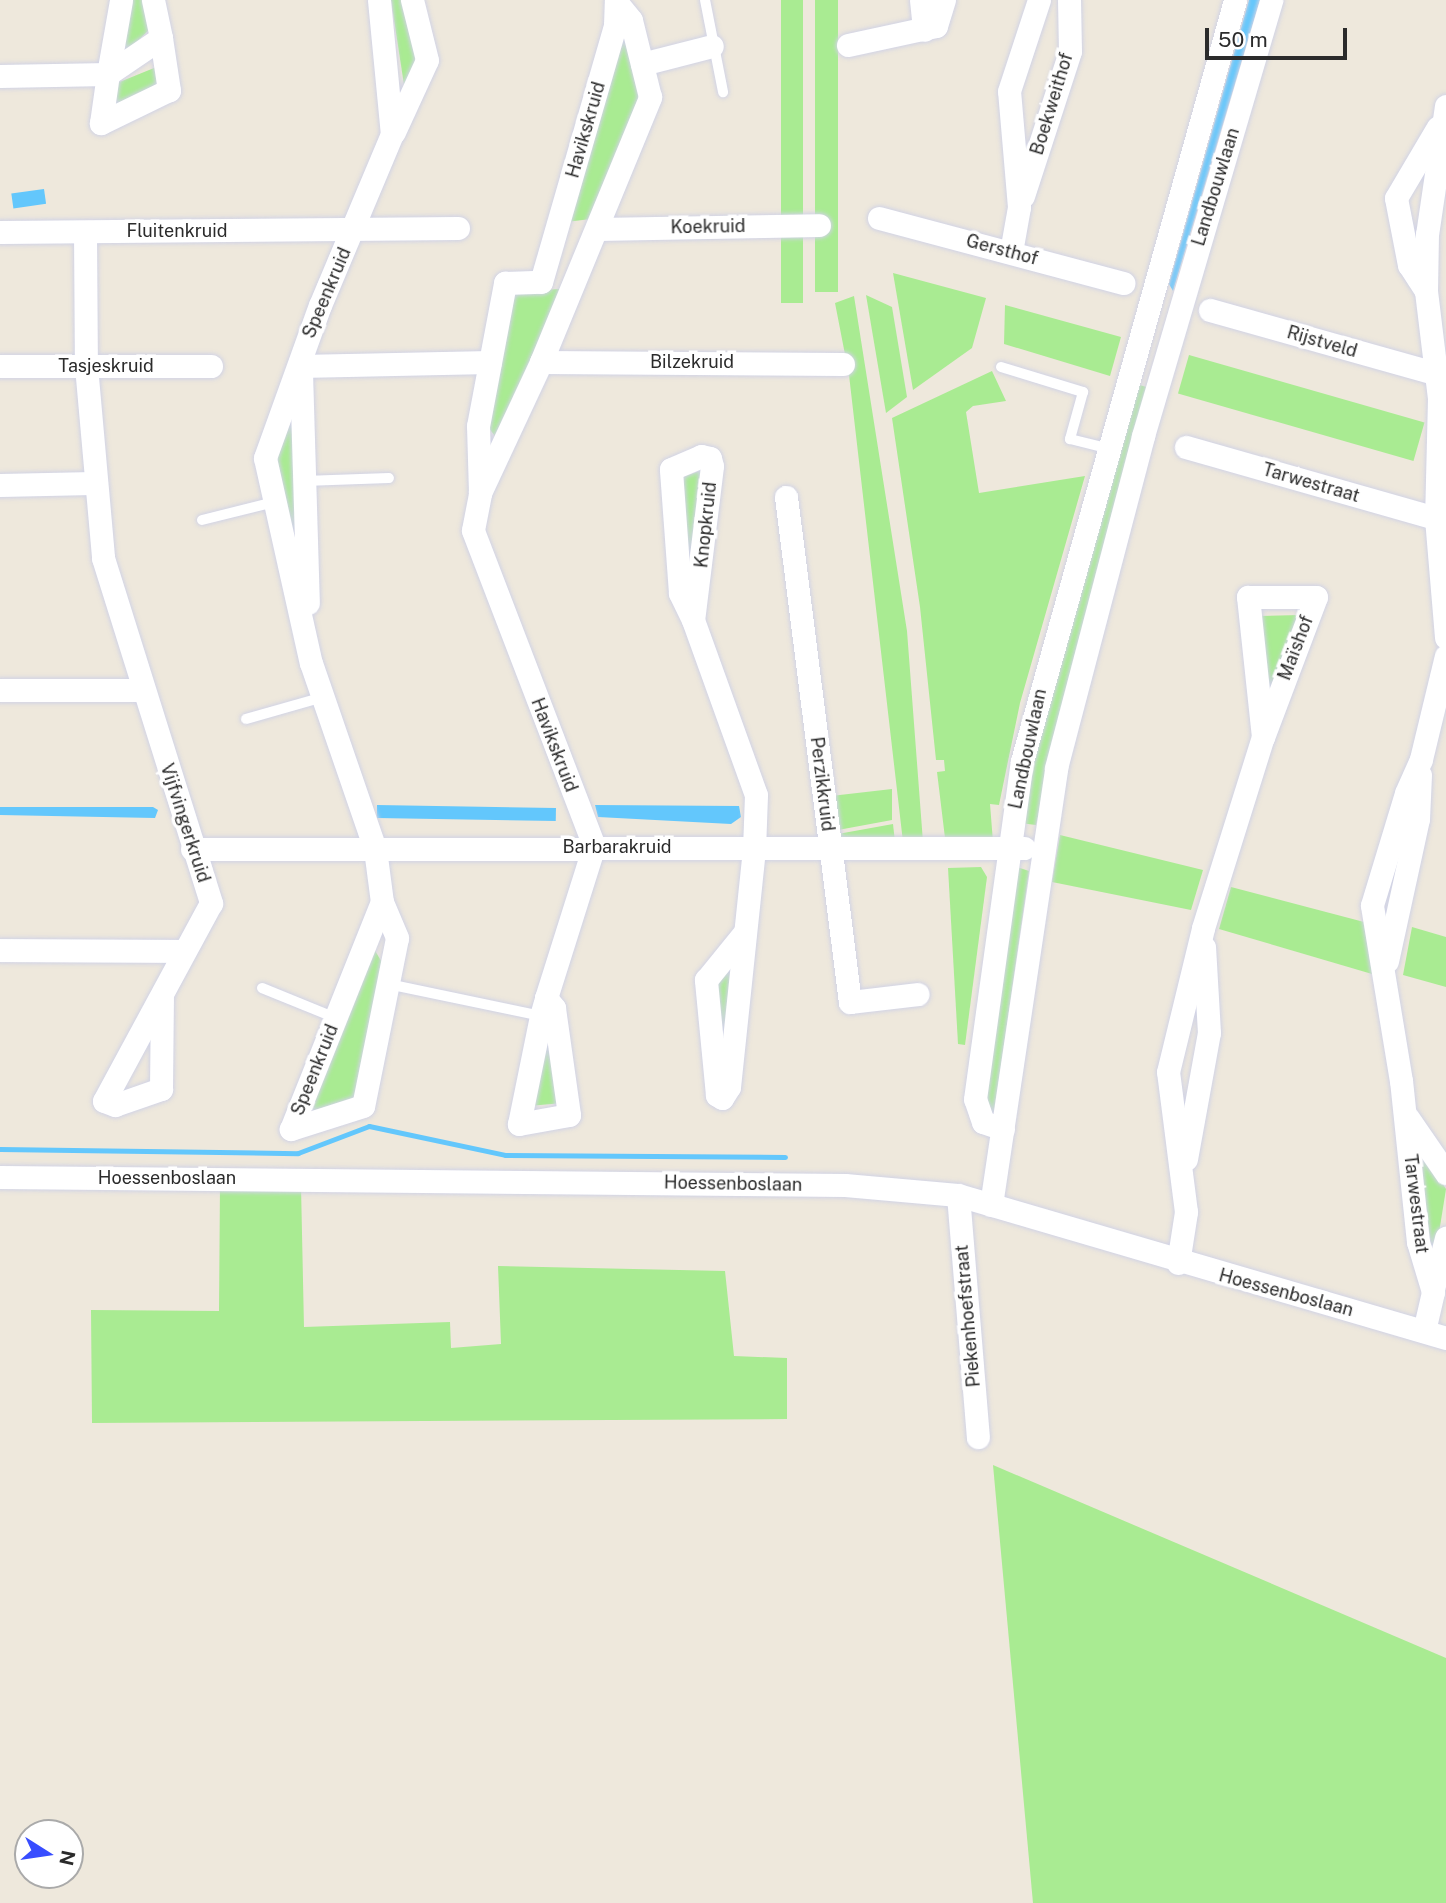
<!DOCTYPE html>
<meta charset="utf-8">
<style>
body{margin:0}
#map{position:relative;width:1446px;height:1903px;overflow:hidden;background:#eee8dc;font-family:"Public Sans",sans-serif}
div>[style]{position:absolute}
.green>*{inset:0;background:#a9eb92;transform-origin:0 0}
.water>*{inset:0;background:#63c7fc;transform-origin:0 0}
.stream>*{height:5px;margin:-2.5px;padding:0 2.5px;transform-origin:2.5px;border-radius:2.5px;background:#63c7fc}
.roads{filter:drop-shadow(0 0 2px #d1d3e5) drop-shadow(0 0 2px #d1d3e5)}
.lane>*{height:10px;margin:-5px;padding:0 5px;transform-origin:5px;border-radius:5px;background:#fff}
.street>*{height:23px;margin:-11.5px;padding:0 11.5px;transform-origin:11.5px;border-radius:11.5px;background:#fff}
span{translate:-50% -50%;white-space:nowrap;text-align:center;line-height:1.15;-webkit-text-stroke:7px #fff;paint-order:stroke}
.street-label{font-size:18px;color:#2b2b2b}
.north{position:absolute;left:14px;top:1819px;width:70px;height:70px;box-sizing:border-box;background:#fff;border:2px solid #aaa;border-radius:50%;rotate:102deg;font-size:19px;font-weight:700;line-height:28px;text-align:center;color:#2b2b2b}
.north::after{content:'';display:block;margin:auto;width:24px;height:32px;background:#384dff;clip-path:polygon(50% 0,100% 100%,50% 72%,0 100%)}
.scale{position:absolute;left:1205px;top:28px;width:142px;height:32px;box-sizing:border-box;border:4px solid #2b2b2b;border-top:0;padding-left:9px;font-size:21px;line-height:24px;white-space:nowrap;color:#2b2b2b;-webkit-text-stroke:5px #fff;paint-order:stroke}
</style>
<div id="map">
<div class="green">
<div style="clip-path:polygon(129px 0,149px 0,153px 26px,121px 57px)"></div>
<div style="clip-path:polygon(391px 0,406px 0,421px 59px,406px 98px)"></div>
<div style="left:781px;top:0;width:22px;height:303px"></div>
<div style="left:815px;top:0;width:23px;height:292px"></div>
<div style="clip-path:polygon(622px 33px,642px 95px,591px 219px,566px 222px)"></div>
<div style="clip-path:polygon(159px 66px,162px 81px,113px 111px,117px 83px)"></div>
<div style="clip-path:polygon(893px 273px,986px 298px,972px 348px,913px 390px)"></div>
<div style="clip-path:polygon(562px 289px,499px 441px,487px 426px,512px 291px)"></div>
<div style="clip-path:polygon(866px 295px,892px 307px,907px 397px,886px 413px)"></div>
<div style="clip-path:polygon(854px 296px,907px 631px,923px 842px,903px 842px,849px 375px,835px 303px)"></div>
<div style="clip-path:polygon(1005px 305px,1121px 337px,1110px 376px,1004px 344px)"></div>
<div style="left:1189px;top:355px;width:245px;height:40px;rotate:16deg"></div>
<div style="clip-path:polygon(992px 371px,1006px 401px,973px 406px,966px 412px,979px 493px,1085px 476px,1020px 703px,999px 805px,990px 804px,993px 842px,945px 838px,937px 772px,945px 771px,944px 760px,936px 760px,920px 607px,892px 418px)"></div>
<div style="clip-path:polygon(1133px 383px,1153px 389px,1091px 602px,1036px 825px,1020px 823px,1027px 762px)"></div>
<div style="clip-path:polygon(294px 401px,299px 573px,273px 457px)"></div>
<div style="clip-path:polygon(705px 469px,688px 593px,683px 477px)"></div>
<div style="clip-path:polygon(1300px 615px,1266px 701px,1258px 616px)"></div>
<div style="clip-path:polygon(892px 789px,892px 820px,838px 830px,831px 796px)"></div>
<div style="clip-path:polygon(893px 824px,895px 842px,836px 840px,838px 834px)"></div>
<div style="clip-path:polygon(1060px 835px,1203px 870px,1191px 910px,1052px 882px)"></div>
<div style="clip-path:polygon(1014px 866px,1029px 871px,994px 1115px,984px 1113px)"></div>
<div style="clip-path:polygon(981px 867px,987px 877px,965px 1045px,958px 1044px,948px 868px)"></div>
<div style="clip-path:polygon(1231px 887px,1364px 922px,1372px 974px,1219px 929px)"></div>
<div style="clip-path:polygon(1412px 927px,1446px 937px,1446px 987px,1403px 975px)"></div>
<div style="clip-path:polygon(371px 944px,386px 969px,354px 1100px,303px 1113px)"></div>
<div style="clip-path:polygon(734px 957px,724px 1044px,714px 981px)"></div>
<div style="clip-path:polygon(547px 1019px,563px 1103px,529px 1106px)"></div>
<div style="clip-path:polygon(1416px 1142px,1446px 1189px,1434px 1264px)"></div>
<div style="clip-path:polygon(220px 1184px,301px 1186px,304px 1327px,450px 1322px,451px 1348px,501px 1344px,498px 1266px,725px 1271px,734px 1356px,787px 1358px,787px 1419px,92px 1423px,91px 1310px,219px 1311px)"></div>
<div style="clip-path:polygon(993px 1465px,1446px 1658px,1446px 1903px,1033px 1903px)"></div>
</div>
<div class="water">
<div style="clip-path:polygon(1249px 0,1260px 0,1173px 291px,1169px 284px)"></div>
<div style="left:44px;top:189px;width:15px;height:33px;rotate:82deg"></div>
<div style="left:377px;top:805px;width:179px;height:13px;rotate:1deg"></div>
<div style="clip-path:polygon(595px 805px,739px 806px,741px 817px,731px 824px,598px 817px)"></div>
<div style="clip-path:polygon(0 807px,153px 807px,158px 810px,155px 818px,0 815px)"></div>
</div>
<div class="stream">
<div style="left:0;top:1149px;width:298px;rotate:0.8deg"></div>
<div style="left:298px;top:1153px;width:76px;rotate:-20.8deg"></div>
<div style="left:369px;top:1126px;width:139px;rotate:12deg"></div>
<div style="left:505px;top:1155px;width:280px;rotate:0.4deg"></div>
</div>
<div class="roads">
<div class="lane">
<div style="left:705px;top:0;width:94px;rotate:78.9deg"></div>
<div style="left:1001px;top:367px;width:86px;rotate:17deg"></div>
<div style="left:1083px;top:392px;width:49px;rotate:105.5deg"></div>
<div style="left:1070px;top:439px;width:38px;rotate:14deg"></div>
<div style="left:304px;top:481px;width:85px;rotate:-2deg"></div>
<div style="left:202px;top:520px;width:74px;rotate:-14deg"></div>
<div style="left:246px;top:719px;width:80px;rotate:-15.9deg"></div>
<div style="left:388px;top:984px;width:156px;rotate:11.8deg"></div>
<div style="left:262px;top:988px;width:80px;rotate:22.1deg"></div>
</div>
<div class="street">
<div style="left:153px;top:0;width:39px;rotate:78deg"></div>
<div style="left:161px;top:38px;width:53px;rotate:81.3deg"></div>
<div style="left:169px;top:90px;width:76px;rotate:154.1deg"></div>
<div style="left:101px;top:123px;width:49px;rotate:-81.9deg"></div>
<div style="left:108px;top:74px;width:64px;rotate:-34.2deg"></div>
<div style="left:379px;top:0;width:135px;rotate:84.5deg"></div>
<div style="left:392px;top:134px;width:186px;rotate:112.8deg"></div>
<div style="left:320px;top:305px;width:163px;rotate:109.8deg"></div>
<div style="left:265px;top:458px;width:210px;rotate:77.4deg"></div>
<div style="left:311px;top:663px;width:197px;rotate:71deg"></div>
<div style="left:375px;top:849px;width:53px;rotate:82.5deg"></div>
<div style="left:382px;top:902px;width:39px;rotate:67deg"></div>
<div style="left:397px;top:938px;width:171px;rotate:101.4deg"></div>
<div style="left:363px;top:1106px;width:76px;rotate:162.3deg"></div>
<div style="left:291px;top:1129px;width:245px;rotate:-68.2deg"></div>
<div style="left:921px;top:0;width:30px;rotate:84deg"></div>
<div style="left:848px;top:45px;width:90px;rotate:-12.2deg"></div>
<div style="left:936px;top:26px;width:27px;rotate:-73deg"></div>
<div style="left:642px;top:64px;width:72px;rotate:-14.4deg"></div>
<div style="left:0;top:76px;width:108px;rotate:-1.1deg"></div>
<div style="left:108px;top:74px;width:75px;rotate:-80deg"></div>
<div style="left:1446px;top:106px;width:129px;rotate:98.4deg"></div>
<div style="left:1427px;top:234px;width:57px;rotate:91deg"></div>
<div style="left:1426px;top:291px;width:108px;rotate:83.1deg"></div>
<div style="left:1439px;top:398px;width:120px;rotate:91.4deg"></div>
<div style="left:1436px;top:518px;width:120px;rotate:85.2deg"></div>
<div style="left:394px;top:132px;width:79px;rotate:-65.4deg"></div>
<div style="left:427px;top:60px;width:62px;rotate:-104deg"></div>
<div style="left:1023px;top:196px;width:152px;rotate:-72deg"></div>
<div style="left:1070px;top:51px;width:51px;rotate:-91.1deg"></div>
<div style="left:879px;top:218px;width:253px;rotate:14.9deg"></div>
<div style="left:597px;top:229px;width:222px;rotate:-1deg"></div>
<div style="left:0;top:232px;width:458px;rotate:-0.5deg"></div>
<div style="left:85px;top:232px;width:134px;rotate:89.6deg"></div>
<div style="left:86px;top:366px;width:193px;rotate:84.9deg"></div>
<div style="left:103px;top:558px;width:362px;rotate:72.6deg"></div>
<div style="left:211px;top:903px;width:225px;rotate:118.4deg"></div>
<div style="left:104px;top:1101px;width:12px;rotate:20deg"></div>
<div style="left:115px;top:1105px;width:49px;rotate:-19.2deg"></div>
<div style="left:161px;top:1089px;width:91px;rotate:-89.4deg"></div>
<div style="left:1011px;top:252px;width:46px;rotate:-79.9deg"></div>
<div style="left:1019px;top:207px;width:116px;rotate:-94.9deg"></div>
<div style="left:1009px;top:91px;width:96px;rotate:-71.8deg"></div>
<div style="left:1426px;top:291px;width:31px;rotate:-123deg"></div>
<div style="left:1409px;top:265px;width:68px;rotate:-101deg"></div>
<div style="left:1396px;top:198px;width:82px;rotate:-59.4deg"></div>
<div style="left:1210px;top:310px;width:233px;rotate:15.7deg"></div>
<div style="left:541px;top:362px;width:302px;rotate:0.4deg"></div>
<div style="left:0;top:366px;width:211px"></div>
<div style="left:300px;top:366px;width:190px;rotate:-1.2deg"></div>
<div style="left:301px;top:372px;width:231px;rotate:88.3deg"></div>
<div style="left:1186px;top:447px;width:260px;rotate:15.9deg"></div>
<div style="left:0;top:485px;width:93px;rotate:-1.2deg"></div>
<div style="left:480px;top:493px;width:145px;rotate:-65deg"></div>
<div style="left:541px;top:362px;width:287px;rotate:-67.6deg"></div>
<div style="left:650px;top:97px;width:79px;rotate:-103.9deg"></div>
<div style="left:631px;top:20px;width:22px;rotate:-129deg"></div>
<div style="left:786px;top:497px;width:509px;rotate:82.78deg"></div>
<div style="left:850px;top:1002px;width:68px;rotate:-6.7deg"></div>
<div style="left:693px;top:620px;width:30px;rotate:-116deg"></div>
<div style="left:680px;top:593px;width:124px;rotate:-94.2deg"></div>
<div style="left:671px;top:469px;width:33px;rotate:-23deg"></div>
<div style="left:701px;top:456px;width:9px;rotate:13deg"></div>
<div style="left:710px;top:458px;width:8px;rotate:76deg"></div>
<div style="left:712px;top:466px;width:155px;rotate:97deg"></div>
<div style="left:693px;top:620px;width:186px;rotate:70.2deg"></div>
<div style="left:756px;top:795px;width:54px;rotate:92.1deg"></div>
<div style="left:754px;top:849px;width:239px;rotate:96deg"></div>
<div style="left:729px;top:1087px;width:13px;rotate:122deg"></div>
<div style="left:722px;top:1098px;width:6px;rotate:-149deg"></div>
<div style="left:717px;top:1095px;width:116px;rotate:-95.5deg"></div>
<div style="left:706px;top:980px;width:60px;rotate:-51deg"></div>
<div style="left:0;top:690px;width:143px"></div>
<div style="left:192px;top:849px;width:832px;rotate:-0.07deg"></div>
<div style="left:0;top:950px;width:182px;rotate:0.3deg"></div>
<div style="left:1387px;top:961px;width:145px;rotate:-77.7deg"></div>
<div style="left:1418px;top:819px;width:44px;rotate:-87.4deg"></div>
<div style="left:546px;top:998px;width:13px;rotate:51deg"></div>
<div style="left:554px;top:1008px;width:108px;rotate:82deg"></div>
<div style="left:569px;top:1115px;width:51px;rotate:169.8deg"></div>
<div style="left:519px;top:1124px;width:110px;rotate:-78.5deg"></div>
<div style="left:541px;top:1016px;width:19px;rotate:-74deg"></div>
<div style="left:546px;top:998px;width:159px;rotate:-72.5deg"></div>
<div style="left:594px;top:846px;width:338px;rotate:-111deg"></div>
<div style="left:473px;top:530px;width:38px;rotate:-79deg"></div>
<div style="left:480px;top:493px;width:67px;rotate:-91.7deg"></div>
<div style="left:478px;top:426px;width:146px;rotate:-79.3deg"></div>
<div style="left:505px;top:283px;width:36px;rotate:-2deg"></div>
<div style="left:541px;top:282px;width:267px;rotate:-73.9deg"></div>
<div style="left:615px;top:25px;width:25px;rotate:-88deg"></div>
<div style="left:1408px;top:1118px;width:67px;rotate:55.4deg"></div>
<div style="left:1003px;top:1129px;width:21px;rotate:-161deg"></div>
<div style="left:983px;top:1122px;width:24px;rotate:-109deg"></div>
<div style="left:975px;top:1099px;width:341px;rotate:-82.1deg"></div>
<div style="left:1022px;top:761px;width:790px;rotate:-74.36deg"></div>
<div style="left:1186px;top:1159px;width:128px;rotate:-79.7deg"></div>
<div style="left:1209px;top:1033px;width:86px;rotate:-93.3deg"></div>
<div style="left:0;top:1177px;width:845px;rotate:0.54deg"></div>
<div style="left:845px;top:1185px;width:113px;rotate:5.1deg"></div>
<div style="left:958px;top:1195px;width:509px;rotate:16.33deg"></div>
<div style="left:958px;top:1195px;width:243px;rotate:85.3deg"></div>
<div style="left:991px;top:1205px;width:442px;rotate:-81.5deg"></div>
<div style="left:1056px;top:768px;width:343px;rotate:-75.3deg"></div>
<div style="left:1143px;top:436px;width:454px;rotate:-73.6deg"></div>
<div style="left:1178px;top:1263px;width:52px;rotate:-81.1deg"></div>
<div style="left:1186px;top:1212px;width:141px;rotate:-97.3deg"></div>
<div style="left:1168px;top:1072px;width:148px;rotate:-76.3deg"></div>
<div style="left:1203px;top:928px;width:200px;rotate:-72.6deg"></div>
<div style="left:1263px;top:737px;width:141px;rotate:-96.1deg"></div>
<div style="left:1248px;top:597px;width:68px"></div>
<div style="left:1316px;top:597px;width:150px;rotate:110.7deg"></div>
<div style="left:1433px;top:1289px;width:53px;rotate:-75.7deg"></div>
<div style="left:1424px;top:1331px;width:40px;rotate:-77deg"></div>
<div style="left:1433px;top:1292px;width:52px;rotate:-106.7deg"></div>
<div style="left:1418px;top:1242px;width:162px;rotate:-96deg"></div>
<div style="left:1401px;top:1081px;width:178px;rotate:-99.4deg"></div>
<div style="left:1372px;top:905px;width:117px;rotate:-73.1deg"></div>
<div style="left:1406px;top:793px;width:37px;rotate:-66deg"></div>
<div style="left:1421px;top:759px;width:106px;rotate:-76.4deg"></div>
</div>
</div>
<div class="street-label">
<span style="left:1052px;top:104px;rotate:-73deg">Boekweithof</span>
<span style="left:586px;top:130px;rotate:-74deg">Havikskruid</span>
<span style="left:1216px;top:187px;rotate:-73deg">Landbouwlaan</span>
<span style="left:708px;top:227px;rotate:-1deg">Koekruid</span>
<span style="left:177px;top:231px">Fluitenkruid</span>
<span style="left:1002px;top:250px;rotate:15deg">Gersthof</span>
<span style="left:327px;top:293px;rotate:-67deg">Speenkruid</span>
<span style="left:1322px;top:342px;rotate:16deg">Rijstveld</span>
<span style="left:692px;top:362px">Bilzekruid</span>
<span style="left:106px;top:366px">Tasjeskruid</span>
<span style="left:1311px;top:483px;rotate:16deg">Tarwestraat</span>
<span style="left:706px;top:525px;rotate:-84deg">Knopkruid</span>
<span style="left:1296px;top:648px;rotate:-69deg">Maïshof</span>
<span style="left:554px;top:745px;rotate:69deg">Havikskruid</span>
<span style="left:1028px;top:749px;rotate:-78deg">Landbouwlaan</span>
<span style="left:822px;top:784px;rotate:83deg">Perzikkruid</span>
<span style="left:185px;top:823px;rotate:72deg">Vijfvingerkruid</span>
<span style="left:617px;top:847px">Barbarakruid</span>
<span style="left:315px;top:1070px;rotate:-68deg">Speenkruid</span>
<span style="left:167px;top:1178px">Hoessenboslaan</span>
<span style="left:733px;top:1184px;rotate:1deg">Hoessenboslaan</span>
<span style="left:1416px;top:1204px;rotate:83deg">Tarwestraat</span>
<span style="left:1286px;top:1293px;rotate:15deg">Hoessenboslaan</span>
<span style="left:968px;top:1316px;rotate:-95deg">Piekenhoefstraat</span>
</div>
<div class="north">N</div>
<div class="scale">50 m</div>
</div>
